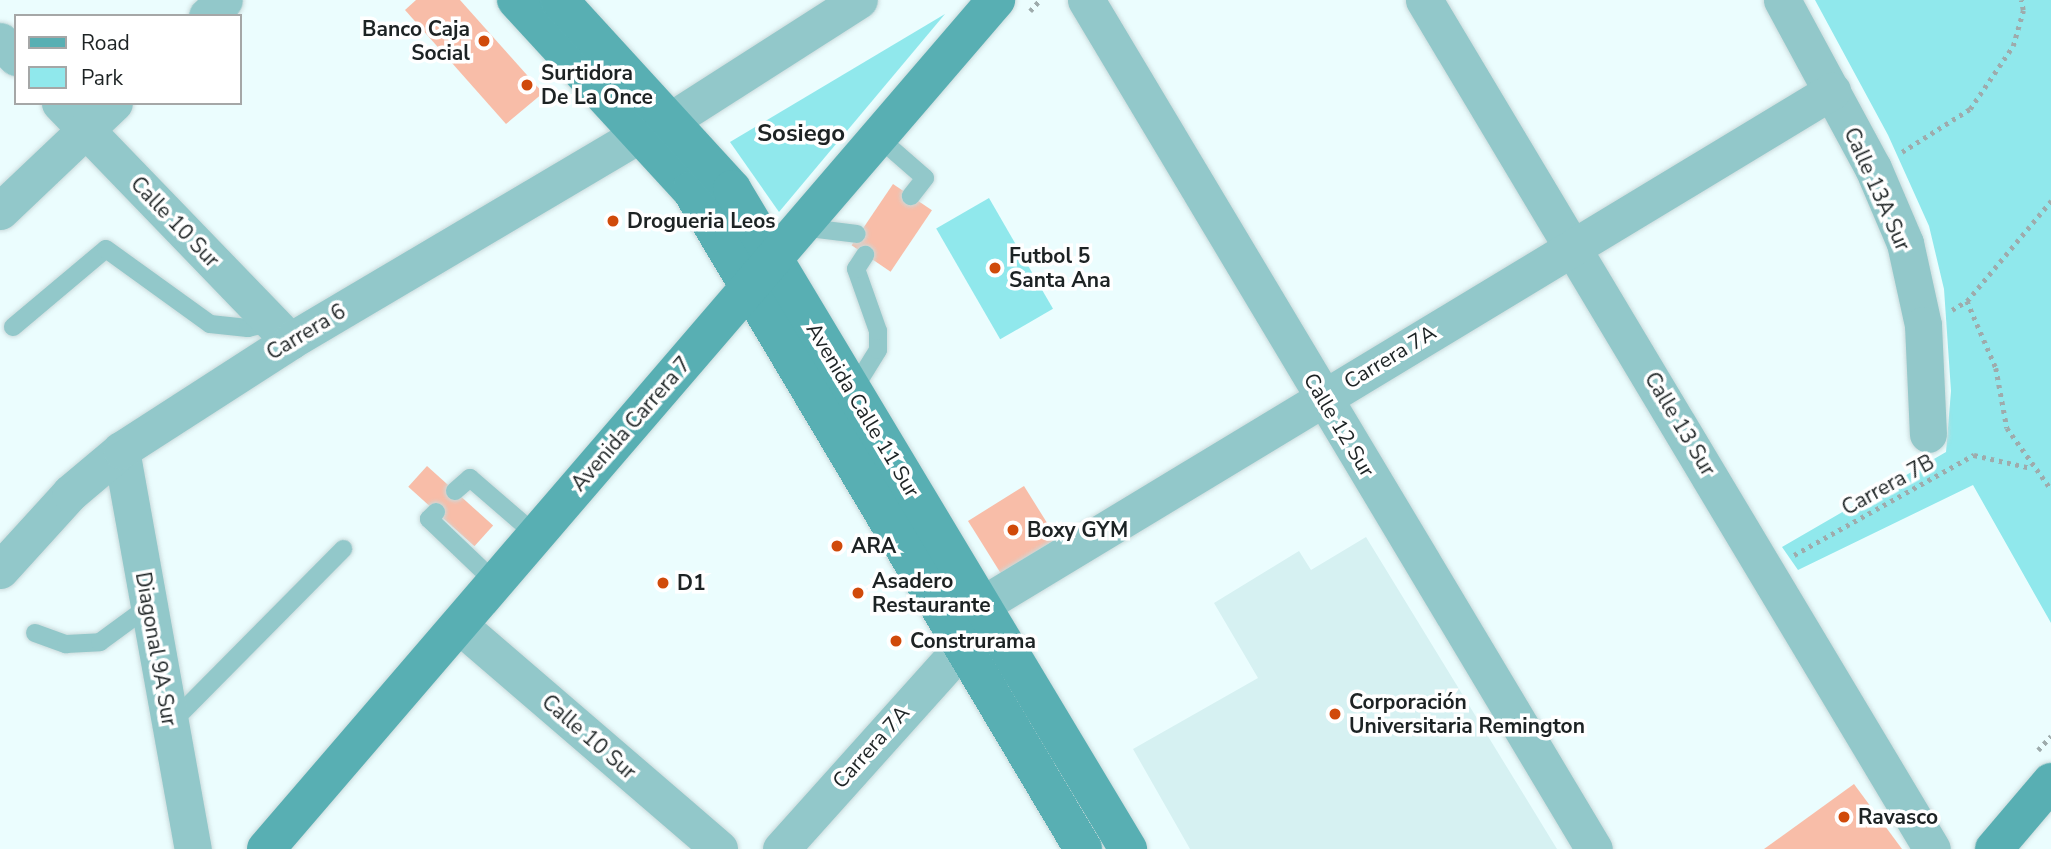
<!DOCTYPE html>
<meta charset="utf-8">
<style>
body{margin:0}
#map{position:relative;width:2051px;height:849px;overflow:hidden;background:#ebfdfe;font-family:"Nunito Sans",sans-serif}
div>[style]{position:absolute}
.built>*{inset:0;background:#d6f1f2}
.green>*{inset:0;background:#90e8ec;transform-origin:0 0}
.building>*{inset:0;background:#f8bda8;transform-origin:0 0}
.path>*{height:4.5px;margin-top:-2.25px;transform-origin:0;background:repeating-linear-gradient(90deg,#9eabac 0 3.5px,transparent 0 8.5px)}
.roads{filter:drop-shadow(0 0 2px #cadadb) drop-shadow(0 0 2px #cadadb)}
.lane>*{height:18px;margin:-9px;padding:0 9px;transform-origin:9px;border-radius:9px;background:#92c8ca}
.street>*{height:37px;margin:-18.5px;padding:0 18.5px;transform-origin:18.5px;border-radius:18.5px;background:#92c8ca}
.secondary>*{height:38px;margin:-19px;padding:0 19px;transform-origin:19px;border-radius:19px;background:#58afb3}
.dots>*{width:19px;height:19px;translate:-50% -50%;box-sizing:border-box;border:4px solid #fff;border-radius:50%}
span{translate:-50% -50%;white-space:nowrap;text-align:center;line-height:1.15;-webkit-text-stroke:7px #fff;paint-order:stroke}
.poi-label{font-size:21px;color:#1d2324;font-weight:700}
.right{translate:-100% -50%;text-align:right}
.left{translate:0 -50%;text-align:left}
.street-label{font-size:21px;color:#1d2324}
.quarter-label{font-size:24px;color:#1d2324;font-weight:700}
.legend{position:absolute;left:14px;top:14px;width:228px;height:91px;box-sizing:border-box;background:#fff;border:2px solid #a5a7a7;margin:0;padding:9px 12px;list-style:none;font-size:21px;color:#1d2324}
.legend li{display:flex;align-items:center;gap:14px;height:35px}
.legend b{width:35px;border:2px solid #a5a7a7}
</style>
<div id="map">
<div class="built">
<div style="clip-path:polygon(1366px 537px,1557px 849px,1190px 849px,1133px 749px,1258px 678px,1214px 603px,1299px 551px,1311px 570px)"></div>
</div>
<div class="green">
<div style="clip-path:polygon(1815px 0,2051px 0,2051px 623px,1973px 485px,1798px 570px,1782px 547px,1946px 452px,1951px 391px,1944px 289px,1929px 226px,1888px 135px)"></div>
<div style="clip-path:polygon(945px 14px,779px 212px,730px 142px)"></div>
<div style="left:989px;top:198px;width:128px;height:61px;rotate:60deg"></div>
</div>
<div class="building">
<div style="clip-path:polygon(416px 0,460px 0,543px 93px,506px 124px,405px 10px)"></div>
<div style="left:893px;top:184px;width:47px;height:74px;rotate:34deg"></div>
<div style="left:427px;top:466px;width:89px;height:28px;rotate:42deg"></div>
<div style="left:1024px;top:486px;width:62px;height:66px;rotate:58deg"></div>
<div style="clip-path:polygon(1854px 784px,1902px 849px,1764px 849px)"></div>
</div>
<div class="path">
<div style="left:1030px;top:11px;width:15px;rotate:-48deg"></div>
<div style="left:1902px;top:152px;width:80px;rotate:-32.3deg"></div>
<div style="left:1970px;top:109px;width:76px;rotate:-55.7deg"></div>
<div style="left:2013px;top:46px;width:37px;rotate:-74deg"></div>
<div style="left:2023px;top:10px;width:10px;rotate:-101deg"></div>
<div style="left:1967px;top:301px;width:73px;rotate:66.6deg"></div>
<div style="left:1996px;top:368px;width:61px;rotate:79.6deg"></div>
<div style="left:2007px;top:428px;width:75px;rotate:54.2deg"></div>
<div style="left:1952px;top:310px;width:17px;rotate:-31deg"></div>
<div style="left:1967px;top:301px;width:131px;rotate:-50deg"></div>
<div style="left:1794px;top:555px;width:206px;rotate:-29.1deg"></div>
<div style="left:1974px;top:455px;width:58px;rotate:12.8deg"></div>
<div style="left:2038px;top:750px;width:19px;rotate:-47deg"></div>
</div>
<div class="roads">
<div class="lane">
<div style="left:878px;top:137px;width:62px;rotate:41.1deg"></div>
<div style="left:925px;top:178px;width:23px;rotate:128deg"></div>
<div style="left:801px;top:227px;width:56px;rotate:7.1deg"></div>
<div style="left:13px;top:327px;width:121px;rotate:-40deg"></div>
<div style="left:106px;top:249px;width:128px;rotate:35.8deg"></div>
<div style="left:210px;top:324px;width:38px;rotate:6deg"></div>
<div style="left:248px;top:328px;width:25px;rotate:-14deg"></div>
<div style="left:852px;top:392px;width:49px;rotate:-58.2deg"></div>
<div style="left:878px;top:350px;width:19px;rotate:-90deg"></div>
<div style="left:878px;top:331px;width:66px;rotate:-109.5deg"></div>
<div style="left:856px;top:269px;width:17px;rotate:-57deg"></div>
<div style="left:455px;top:491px;width:20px;rotate:-41deg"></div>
<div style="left:470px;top:478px;width:87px;rotate:40.8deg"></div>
<div style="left:436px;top:512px;width:10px;rotate:135deg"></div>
<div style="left:429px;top:519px;width:91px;rotate:43.7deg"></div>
<div style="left:35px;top:633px;width:33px;rotate:20deg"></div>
<div style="left:66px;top:644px;width:34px;rotate:-3deg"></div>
<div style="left:100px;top:642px;width:61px;rotate:-36.3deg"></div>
<div style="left:171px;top:723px;width:245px;rotate:-45.3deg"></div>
</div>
<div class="street">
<div style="left:1086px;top:0;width:989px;rotate:59.11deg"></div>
<div style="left:1424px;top:0;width:989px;rotate:59.11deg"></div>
<div style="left:1782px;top:0;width:191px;rotate:61.6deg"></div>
<div style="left:1873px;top:168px;width:82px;rotate:66.9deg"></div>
<div style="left:1905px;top:243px;width:84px;rotate:77.6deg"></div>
<div style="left:1923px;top:325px;width:109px;rotate:87.4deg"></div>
<div style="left:207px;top:16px;width:23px;rotate:-43deg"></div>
<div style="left:0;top:41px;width:23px;rotate:45deg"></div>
<div style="left:60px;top:103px;width:331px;rotate:46deg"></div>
<div style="left:671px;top:120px;width:223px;rotate:-32.6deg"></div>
<div style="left:0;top:211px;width:157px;rotate:-43.5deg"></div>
<div style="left:121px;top:450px;width:405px;rotate:79.8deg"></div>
<div style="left:0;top:570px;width:104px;rotate:-47.7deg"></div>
<div style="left:70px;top:493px;width:67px;rotate:-40.1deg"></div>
<div style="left:121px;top:450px;width:201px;rotate:-32.8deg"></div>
<div style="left:290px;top:341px;width:409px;rotate:-30.6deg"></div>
<div style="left:955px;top:621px;width:1025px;rotate:-31.15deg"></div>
<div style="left:459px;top:625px;width:343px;rotate:40.7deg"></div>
<div style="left:781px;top:849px;width:273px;rotate:-48.1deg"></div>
</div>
<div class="secondary">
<div style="left:516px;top:0;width:258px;rotate:47.4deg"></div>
<div style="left:691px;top:190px;width:767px;rotate:59.25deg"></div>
<div style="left:559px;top:0;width:256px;rotate:47.5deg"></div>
<div style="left:732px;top:189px;width:770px;rotate:59.04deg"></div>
<div style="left:266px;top:849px;width:1120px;rotate:-49.31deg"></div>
<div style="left:1994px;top:849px;width:88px;rotate:-49.6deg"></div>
</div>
</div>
<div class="dots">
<div style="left:484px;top:41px;background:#d04a0a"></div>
<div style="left:527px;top:85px;background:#d04a0a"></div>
<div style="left:613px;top:221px;background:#d04a0a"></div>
<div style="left:995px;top:268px;background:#d04a0a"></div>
<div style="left:1013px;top:530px;background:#d04a0a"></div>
<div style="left:837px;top:546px;background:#d04a0a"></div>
<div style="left:663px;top:583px;background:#d04a0a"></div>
<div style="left:858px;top:593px;background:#d04a0a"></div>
<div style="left:896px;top:641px;background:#d04a0a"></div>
<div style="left:1335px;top:714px;background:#d04a0a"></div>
<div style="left:1844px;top:817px;background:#d04a0a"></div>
</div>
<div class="poi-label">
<span class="right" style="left:470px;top:41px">Banco Caja<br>Social</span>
<span class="left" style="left:541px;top:85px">Surtidora<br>De La Once</span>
<span class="left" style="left:627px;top:221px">Drogueria Leos</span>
<span class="left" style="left:1009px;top:268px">Futbol 5<br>Santa Ana</span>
<span class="left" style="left:1027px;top:530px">Boxy GYM</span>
<span class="left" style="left:851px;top:546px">ARA</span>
<span class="left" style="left:872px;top:593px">Asadero<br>Restaurante</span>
<span class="left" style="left:677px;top:583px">D1</span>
<span class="left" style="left:910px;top:641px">Construrama</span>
<span class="left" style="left:1349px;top:714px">Corporación<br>Universitaria Remington</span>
<span class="left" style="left:1858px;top:817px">Ravasco</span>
</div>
<div class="street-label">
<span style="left:1877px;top:189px;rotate:66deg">Calle 13A Sur</span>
<span style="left:175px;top:222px;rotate:46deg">Calle 10 Sur</span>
<span style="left:306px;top:332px;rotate:-31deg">Carrera 6</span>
<span style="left:1390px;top:357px;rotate:-31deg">Carrera 7A</span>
<span style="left:863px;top:410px;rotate:59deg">Avenida Calle 11 Sur</span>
<span style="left:631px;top:424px;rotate:-49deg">Avenida Carrera 7</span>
<span style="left:1680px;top:424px;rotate:59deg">Calle 13 Sur</span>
<span style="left:1339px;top:425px;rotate:59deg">Calle 12 Sur</span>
<span style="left:1888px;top:485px;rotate:-29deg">Carrera 7B</span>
<span style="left:156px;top:649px;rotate:80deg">Diagonal 9A Sur</span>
<span style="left:589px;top:737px;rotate:41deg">Calle 10 Sur</span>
<span style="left:871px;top:747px;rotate:-48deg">Carrera 7A</span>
</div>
<div class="quarter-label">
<span style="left:801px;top:134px">Sosiego</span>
</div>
<ul class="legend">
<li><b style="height:9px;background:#58afb3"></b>Road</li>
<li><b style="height:19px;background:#90e8ec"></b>Park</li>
</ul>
</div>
